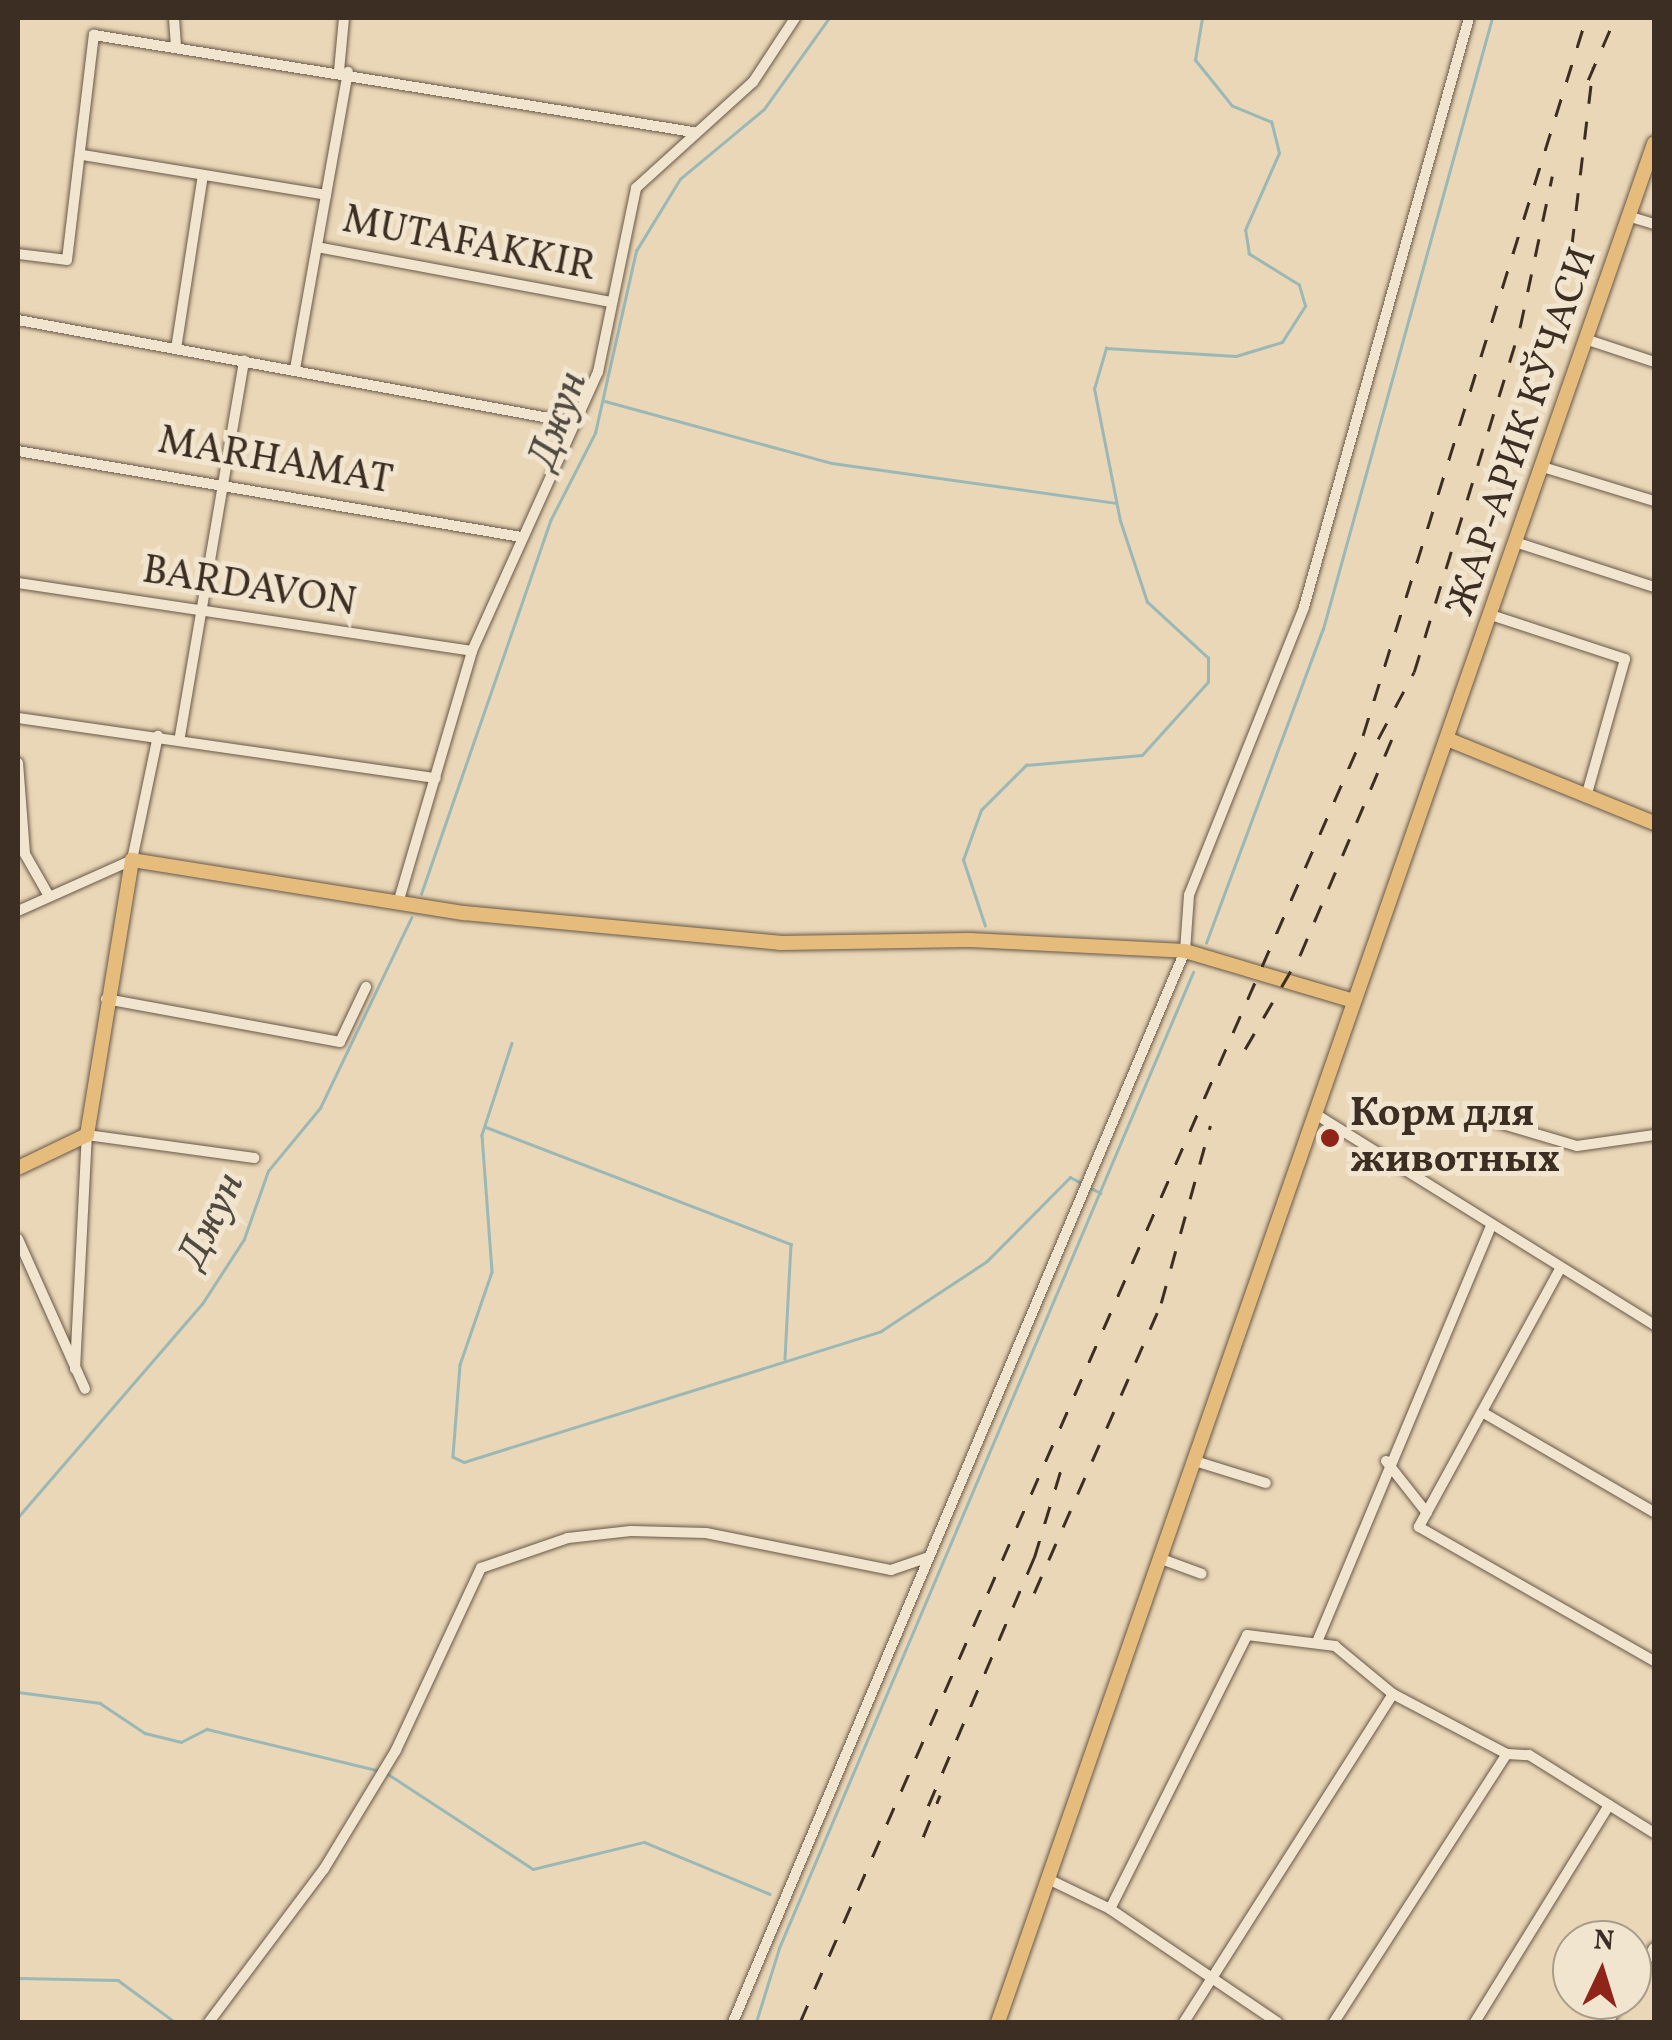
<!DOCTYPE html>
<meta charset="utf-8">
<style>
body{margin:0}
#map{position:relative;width:1672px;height:2040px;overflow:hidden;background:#ead7b7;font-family:Vollkorn,serif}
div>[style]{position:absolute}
.stream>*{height:2.5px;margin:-1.25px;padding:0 1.25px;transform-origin:1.25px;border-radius:1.25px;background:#9ab8b6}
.roads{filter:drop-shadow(0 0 2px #685848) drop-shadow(0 0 2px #685848)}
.minor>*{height:10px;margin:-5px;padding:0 5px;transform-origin:5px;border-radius:5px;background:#f1e5d0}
.major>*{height:14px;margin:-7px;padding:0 7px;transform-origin:7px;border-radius:7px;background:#e5bc7c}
.rail>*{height:2.5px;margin-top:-1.25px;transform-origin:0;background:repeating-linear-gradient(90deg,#3d2e23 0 18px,transparent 0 36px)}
.dots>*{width:28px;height:28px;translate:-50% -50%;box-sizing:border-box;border:5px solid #f1e5d0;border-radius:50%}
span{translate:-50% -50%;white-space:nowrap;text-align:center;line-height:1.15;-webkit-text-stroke:10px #f1e5d0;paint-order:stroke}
.street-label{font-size:40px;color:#3d2e23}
.poi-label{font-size:40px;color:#3d2e23;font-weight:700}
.left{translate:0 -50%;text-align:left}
.water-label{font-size:42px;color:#504a40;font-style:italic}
.frame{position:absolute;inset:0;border:20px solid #3d2e23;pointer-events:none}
.north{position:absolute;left:1552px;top:1920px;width:100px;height:100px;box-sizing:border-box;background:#f1e5d0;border:2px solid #a99c8b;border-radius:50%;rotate:4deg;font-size:28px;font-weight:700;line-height:40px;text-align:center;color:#3d2e23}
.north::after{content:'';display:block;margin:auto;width:35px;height:45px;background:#8f2418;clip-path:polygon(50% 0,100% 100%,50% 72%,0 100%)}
</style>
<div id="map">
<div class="stream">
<div style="left:605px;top:401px;width:235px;rotate:15.3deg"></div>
<div style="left:832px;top:463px;width:286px;rotate:8deg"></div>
<div style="left:421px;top:894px;width:395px;rotate:-70.9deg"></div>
<div style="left:550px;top:521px;width:99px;rotate:-62.9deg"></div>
<div style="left:595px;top:433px;width:187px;rotate:-77.3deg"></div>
<div style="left:636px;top:251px;width:84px;rotate:-58.6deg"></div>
<div style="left:680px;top:179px;width:109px;rotate:-39.8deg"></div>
<div style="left:764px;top:109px;width:112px;rotate:-54.5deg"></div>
<div style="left:985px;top:926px;width:70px;rotate:-108.4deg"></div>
<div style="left:963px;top:860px;width:53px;rotate:-70.2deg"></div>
<div style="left:981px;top:810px;width:64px;rotate:-45deg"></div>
<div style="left:1026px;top:765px;width:116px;rotate:-4.9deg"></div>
<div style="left:1142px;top:755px;width:98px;rotate:-47.9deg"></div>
<div style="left:1208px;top:682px;width:24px;rotate:-90deg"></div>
<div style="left:1208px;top:658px;width:83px;rotate:-137.4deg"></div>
<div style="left:1147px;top:602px;width:85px;rotate:-108.4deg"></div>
<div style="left:1120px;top:521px;width:135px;rotate:-101.1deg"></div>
<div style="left:1094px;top:389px;width:43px;rotate:-73.7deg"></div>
<div style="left:1106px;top:348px;width:130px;rotate:3.5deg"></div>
<div style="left:1236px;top:356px;width:48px;rotate:-16.9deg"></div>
<div style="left:1282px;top:342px;width:43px;rotate:-57.4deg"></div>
<div style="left:1305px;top:306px;width:22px;rotate:-106deg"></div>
<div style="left:1299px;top:285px;width:59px;rotate:-148.2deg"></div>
<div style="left:1249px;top:254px;width:24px;rotate:-99deg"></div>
<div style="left:1245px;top:230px;width:84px;rotate:-66.2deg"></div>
<div style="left:1279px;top:153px;width:32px;rotate:-104deg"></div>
<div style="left:1271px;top:122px;width:42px;rotate:-157.7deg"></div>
<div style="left:1232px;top:106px;width:59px;rotate:-128.8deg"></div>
<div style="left:1195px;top:60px;width:43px;rotate:-80.5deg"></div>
<div style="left:1206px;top:943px;width:335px;rotate:-69.6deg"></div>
<div style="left:1323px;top:629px;width:634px;rotate:-74.54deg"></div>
<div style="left:512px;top:1043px;width:97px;rotate:108.1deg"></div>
<div style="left:482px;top:1135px;width:137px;rotate:85.8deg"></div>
<div style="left:492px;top:1272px;width:98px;rotate:109deg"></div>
<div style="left:460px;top:1365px;width:92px;rotate:94.4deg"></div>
<div style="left:453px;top:1457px;width:12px;rotate:24deg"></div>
<div style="left:464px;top:1462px;width:437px;rotate:-17.4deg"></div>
<div style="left:881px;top:1331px;width:127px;rotate:-33.4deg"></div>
<div style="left:987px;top:1261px;width:118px;rotate:-45.3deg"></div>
<div style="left:1070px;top:1177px;width:13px;rotate:27deg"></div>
<div style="left:486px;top:1127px;width:327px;rotate:21deg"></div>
<div style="left:791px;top:1244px;width:115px;rotate:93deg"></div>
<div style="left:1089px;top:1187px;width:13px;rotate:27deg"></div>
<div style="left:18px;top:1517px;width:281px;rotate:-49.2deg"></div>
<div style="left:202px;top:1304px;width:77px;rotate:-57.1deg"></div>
<div style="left:244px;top:1239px;width:72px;rotate:-70.6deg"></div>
<div style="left:268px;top:1171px;width:82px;rotate:-50.5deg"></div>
<div style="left:320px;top:1108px;width:211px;rotate:-64.4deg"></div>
<div style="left:18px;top:1692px;width:83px;rotate:7.6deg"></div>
<div style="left:100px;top:1703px;width:54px;rotate:33.7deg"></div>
<div style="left:145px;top:1733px;width:37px;rotate:14deg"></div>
<div style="left:181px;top:1742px;width:29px;rotate:-27deg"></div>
<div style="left:207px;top:1729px;width:179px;rotate:13.6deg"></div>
<div style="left:388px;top:1774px;width:173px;rotate:33.2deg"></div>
<div style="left:533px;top:1869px;width:114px;rotate:-13.7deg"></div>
<div style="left:644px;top:1842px;width:136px;rotate:22.4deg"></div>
<div style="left:18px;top:1978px;width:100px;rotate:1.1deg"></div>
<div style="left:118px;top:1980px;width:71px;rotate:36.4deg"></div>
<div style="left:756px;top:2022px;width:77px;rotate:-72.7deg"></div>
<div style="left:779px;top:1948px;width:1060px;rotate:-67.01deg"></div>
</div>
<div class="roads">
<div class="minor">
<div style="left:174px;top:18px;width:29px;rotate:86deg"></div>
<div style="left:339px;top:71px;width:53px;rotate:-84.6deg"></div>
<div style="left:83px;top:155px;width:246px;rotate:9.3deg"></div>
<div style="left:1631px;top:217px;width:24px;rotate:17deg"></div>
<div style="left:317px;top:247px;width:298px;rotate:10.6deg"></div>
<div style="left:18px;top:254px;width:49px;rotate:7deg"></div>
<div style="left:67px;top:260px;width:227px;rotate:-83.2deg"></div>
<div style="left:94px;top:35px;width:607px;rotate:9.2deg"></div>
<div style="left:18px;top:320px;width:567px;rotate:10.46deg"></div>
<div style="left:1588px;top:340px;width:70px;rotate:18.4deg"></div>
<div style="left:176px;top:349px;width:176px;rotate:-81.2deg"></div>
<div style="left:295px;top:369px;width:302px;rotate:-79.9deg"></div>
<div style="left:18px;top:451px;width:510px;rotate:9.7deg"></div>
<div style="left:1546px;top:468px;width:113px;rotate:17deg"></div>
<div style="left:1518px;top:543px;width:143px;rotate:17.9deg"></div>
<div style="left:18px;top:583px;width:459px;rotate:8.5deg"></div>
<div style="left:1494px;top:616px;width:138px;rotate:18.2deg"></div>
<div style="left:1625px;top:659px;width:143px;rotate:105.8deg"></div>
<div style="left:18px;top:718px;width:422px;rotate:8.2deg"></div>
<div style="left:180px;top:736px;width:381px;rotate:-80.3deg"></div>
<div style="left:18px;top:763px;width:91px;rotate:85.6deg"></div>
<div style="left:25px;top:854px;width:48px;rotate:60.3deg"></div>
<div style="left:398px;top:903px;width:263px;rotate:-73.6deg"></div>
<div style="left:472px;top:651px;width:306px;rotate:-65.7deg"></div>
<div style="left:598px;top:372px;width:188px;rotate:-78.3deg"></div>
<div style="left:636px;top:188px;width:158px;rotate:-42.2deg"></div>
<div style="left:753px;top:82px;width:77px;rotate:-56.7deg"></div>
<div style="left:18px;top:911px;width:125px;rotate:-24.1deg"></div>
<div style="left:132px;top:860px;width:127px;rotate:-78.2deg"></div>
<div style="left:106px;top:999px;width:238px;rotate:10.4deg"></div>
<div style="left:340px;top:1042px;width:61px;rotate:-64.7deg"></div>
<div style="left:1317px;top:1115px;width:397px;rotate:31.9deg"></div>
<div style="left:1479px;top:1117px;width:102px;rotate:16.5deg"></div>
<div style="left:1577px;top:1146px;width:78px;rotate:-8.1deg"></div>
<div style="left:18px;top:1239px;width:164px;rotate:65.9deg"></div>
<div style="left:1560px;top:1269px;width:294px;rotate:118.7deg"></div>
<div style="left:1419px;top:1527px;width:271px;rotate:29.7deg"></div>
<div style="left:75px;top:1369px;width:234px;rotate:-87.1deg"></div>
<div style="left:87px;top:1135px;width:169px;rotate:7.8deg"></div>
<div style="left:1482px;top:1412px;width:199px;rotate:30.2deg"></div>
<div style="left:1386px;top:1461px;width:66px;rotate:51.7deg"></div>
<div style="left:1198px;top:1462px;width:71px;rotate:17.2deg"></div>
<div style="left:1164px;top:1560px;width:40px;rotate:20.2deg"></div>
<div style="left:1317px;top:1642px;width:449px;rotate:-67.3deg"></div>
<div style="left:1050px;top:1880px;width:67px;rotate:25.8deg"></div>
<div style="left:1110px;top:1909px;width:202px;rotate:34.1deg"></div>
<div style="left:1110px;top:1909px;width:306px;rotate:-63.4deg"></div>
<div style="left:1247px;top:1635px;width:89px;rotate:7.1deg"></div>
<div style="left:1335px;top:1646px;width:75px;rotate:39.6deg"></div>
<div style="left:1393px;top:1694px;width:129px;rotate:27.8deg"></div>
<div style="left:1507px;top:1754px;width:22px;rotate:3deg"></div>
<div style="left:1529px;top:1755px;width:147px;rotate:32deg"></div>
<div style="left:1632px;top:1984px;width:42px;rotate:-58.6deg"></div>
<div style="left:209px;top:2022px;width:191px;rotate:-53.1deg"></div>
<div style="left:324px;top:1869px;width:139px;rotate:-58.8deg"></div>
<div style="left:396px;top:1750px;width:201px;rotate:-65deg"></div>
<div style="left:481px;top:1568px;width:92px;rotate:-19deg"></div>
<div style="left:568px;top:1538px;width:63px;rotate:-6.3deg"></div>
<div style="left:631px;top:1531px;width:75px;rotate:1.5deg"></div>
<div style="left:706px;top:1533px;width:189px;rotate:11.3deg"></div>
<div style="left:891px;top:1570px;width:40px;rotate:-18.9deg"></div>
<div style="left:733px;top:2022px;width:1162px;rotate:-67.12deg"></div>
<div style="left:1185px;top:951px;width:56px;rotate:-85.9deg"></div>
<div style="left:1189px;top:895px;width:310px;rotate:-68.2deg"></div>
<div style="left:1304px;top:607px;width:612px;rotate:-74.35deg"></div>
<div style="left:1184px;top:2022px;width:389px;rotate:-57.5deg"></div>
<div style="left:1334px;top:2022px;width:319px;rotate:-57.2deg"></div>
<div style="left:1475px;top:2022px;width:255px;rotate:-58.3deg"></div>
<div style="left:1608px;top:2022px;width:26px;rotate:-58deg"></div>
</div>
<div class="major">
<div style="left:1452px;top:741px;width:218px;rotate:22.1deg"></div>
<div style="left:18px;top:1168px;width:76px;rotate:-25.6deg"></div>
<div style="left:87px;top:1135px;width:279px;rotate:-80.7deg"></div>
<div style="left:132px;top:860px;width:336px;rotate:9.1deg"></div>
<div style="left:464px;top:913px;width:317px;rotate:5.4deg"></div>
<div style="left:780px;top:943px;width:190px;rotate:-0.9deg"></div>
<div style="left:970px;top:940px;width:215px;rotate:2.9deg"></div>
<div style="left:1185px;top:951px;width:176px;rotate:16.5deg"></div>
<div style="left:998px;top:2022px;width:1990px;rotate:-70.75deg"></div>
</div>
</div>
<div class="rail">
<div style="left:1588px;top:80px;width:68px;rotate:-66.5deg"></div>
<div style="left:1563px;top:318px;width:253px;rotate:-83.2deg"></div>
<div style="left:1378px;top:739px;width:76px;rotate:-61.8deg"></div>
<div style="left:1414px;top:672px;width:361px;rotate:-72.9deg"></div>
<div style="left:1520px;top:327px;width:154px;rotate:-78deg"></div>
<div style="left:1245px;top:1049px;width:109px;rotate:-59.7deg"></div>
<div style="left:1300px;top:955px;width:251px;rotate:-67deg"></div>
<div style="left:1034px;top:1593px;width:317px;rotate:-66.3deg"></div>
<div style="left:1161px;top:1303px;width:184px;rotate:-74.5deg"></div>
<div style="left:928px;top:1806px;width:270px;rotate:-66.9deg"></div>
<div style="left:1034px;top:1558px;width:93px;rotate:-73.1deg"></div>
<div style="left:923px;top:1837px;width:45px;rotate:-68deg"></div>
<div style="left:800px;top:2022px;width:1405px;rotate:-66.37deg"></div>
<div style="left:1363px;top:735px;width:751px;rotate:-72.72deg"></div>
</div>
<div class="dots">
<div style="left:1330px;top:1138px;background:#8f2418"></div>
</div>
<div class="street-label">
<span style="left:469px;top:245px;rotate:11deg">MUTAFAKKIR</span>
<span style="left:1523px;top:432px;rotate:-71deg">ЖАР-АРИК КЎЧАСИ</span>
<span style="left:275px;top:462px;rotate:10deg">MARHAMAT</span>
<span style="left:249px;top:588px;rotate:9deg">BARDAVON</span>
</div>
<div class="poi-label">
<span class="left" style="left:1350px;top:1138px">Корм для<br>животных</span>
</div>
<div class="water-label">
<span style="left:560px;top:421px;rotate:-70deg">Джун</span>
<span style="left:213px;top:1221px;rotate:-64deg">Джун</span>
</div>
<div class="frame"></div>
<div class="north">N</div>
</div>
